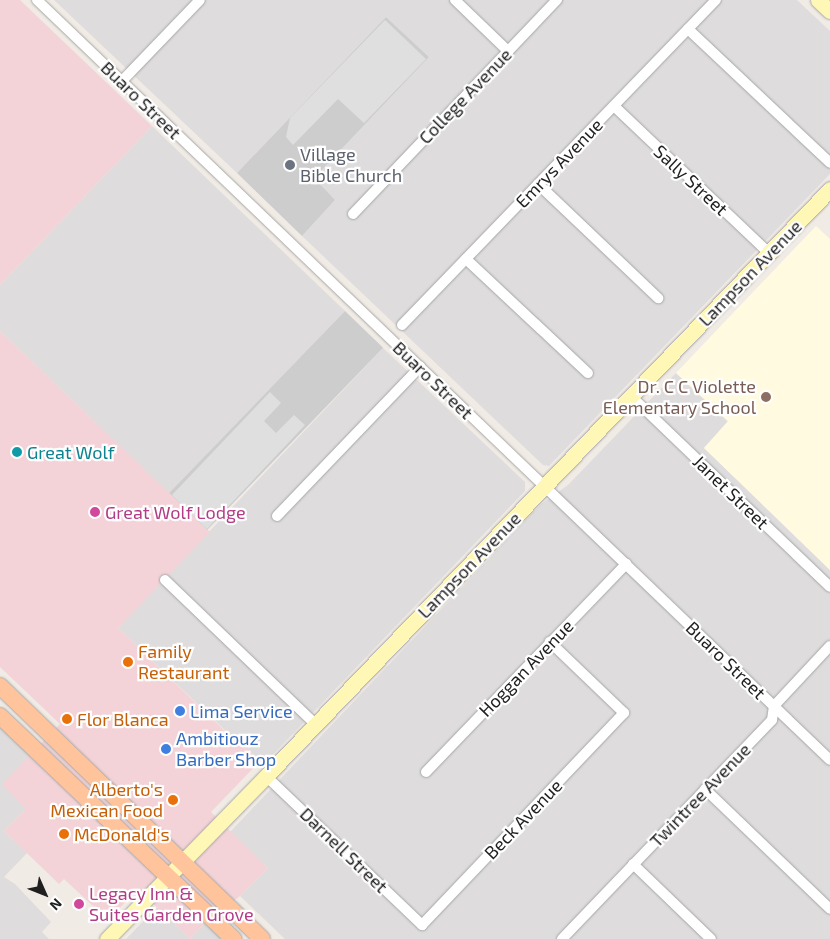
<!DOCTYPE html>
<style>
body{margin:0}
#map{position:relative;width:830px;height:939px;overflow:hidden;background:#f1ebe5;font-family:"Exo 2",sans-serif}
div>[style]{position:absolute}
.residential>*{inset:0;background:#dedcdd}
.commercial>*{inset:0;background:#f3d3d7}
.education>*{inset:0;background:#fffae0}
.religious>*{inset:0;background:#cdcdcd;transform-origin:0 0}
.parking>*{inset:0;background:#dfdfdf}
.roads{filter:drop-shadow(0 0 1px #a6a6a6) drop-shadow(0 0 1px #a6a6a6)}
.street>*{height:10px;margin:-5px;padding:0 5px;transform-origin:5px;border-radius:5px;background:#fff}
.secondary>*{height:15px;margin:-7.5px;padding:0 7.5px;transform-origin:7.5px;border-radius:7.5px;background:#fff7b5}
.primary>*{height:16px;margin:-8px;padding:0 8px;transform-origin:8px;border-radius:8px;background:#ffc49c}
.dots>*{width:14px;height:14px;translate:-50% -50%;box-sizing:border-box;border:2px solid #fff;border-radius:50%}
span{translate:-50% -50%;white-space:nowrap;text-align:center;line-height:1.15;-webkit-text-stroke:4.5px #fff;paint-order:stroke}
.street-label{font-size:18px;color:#1f1f1f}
.worship-label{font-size:18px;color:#5b616d}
.left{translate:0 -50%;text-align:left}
.education-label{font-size:18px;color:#785e54}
.right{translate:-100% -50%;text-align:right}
.culture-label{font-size:18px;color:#0d838f}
.hotel-label{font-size:18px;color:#b23c85}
.food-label{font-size:18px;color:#c56008}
.shop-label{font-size:18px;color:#366cbe}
.north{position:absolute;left:20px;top:869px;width:50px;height:50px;-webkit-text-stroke:4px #fff;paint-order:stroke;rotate:134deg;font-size:14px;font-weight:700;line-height:20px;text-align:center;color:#1f1f1f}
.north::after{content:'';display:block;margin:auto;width:18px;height:22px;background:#1f1f1f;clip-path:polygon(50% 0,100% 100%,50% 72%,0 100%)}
</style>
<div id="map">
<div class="residential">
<div style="clip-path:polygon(54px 0,797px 0,830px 31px,830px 174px,549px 466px,543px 465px,302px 236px,335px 200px,313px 179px,429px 57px,386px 17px,237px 173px)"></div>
<div style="clip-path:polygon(152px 126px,345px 311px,170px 494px,0 331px,0 285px)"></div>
<div style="clip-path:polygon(383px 348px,525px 482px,525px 491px,264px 764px,234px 736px,232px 737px,118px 628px)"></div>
<div style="clip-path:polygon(676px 373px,728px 422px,704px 448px,830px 570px,830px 939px,285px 939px,240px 896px,268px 868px,230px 832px,540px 505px,568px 485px)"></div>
<div style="clip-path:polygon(0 726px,30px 755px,26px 809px,4px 831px,27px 853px,4px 877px,15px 884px,51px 922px,42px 932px,49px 939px,0 939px)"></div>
<div style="clip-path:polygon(157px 907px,190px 939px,205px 923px,222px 939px,126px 939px)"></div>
</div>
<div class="commercial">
<div style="clip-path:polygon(0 0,20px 0,152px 126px,0 285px)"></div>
<div style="clip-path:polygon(0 331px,210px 532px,118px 628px,231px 737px,234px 735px,260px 761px,211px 812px,268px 868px,240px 896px,205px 923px,190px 939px,138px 889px,108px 920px,64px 879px,59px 884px,4px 831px,26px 809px,2px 784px,60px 724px,0 667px)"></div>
</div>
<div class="education">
<div style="clip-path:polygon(816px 226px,830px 239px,830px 570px,704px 448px,728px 421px,676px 373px)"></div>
</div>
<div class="religious">
<div style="clip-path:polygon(386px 17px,429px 57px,314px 178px,335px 200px,302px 236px,237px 173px)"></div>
<div style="left:345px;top:311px;width:53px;height:253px;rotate:44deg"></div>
</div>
<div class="parking">
<div style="clip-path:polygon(385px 20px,426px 59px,364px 123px,338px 99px,293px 145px,286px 137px,290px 118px)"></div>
<div style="clip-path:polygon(270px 392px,281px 403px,264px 421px,276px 433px,294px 415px,305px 425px,207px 529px,172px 495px)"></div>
</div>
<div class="roads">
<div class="street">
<div style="left:37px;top:0;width:1098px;rotate:43.78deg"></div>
<div style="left:455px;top:0;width:74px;rotate:43.9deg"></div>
<div style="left:688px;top:29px;width:195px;rotate:43.3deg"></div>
<div style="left:122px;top:81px;width:112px;rotate:-46.1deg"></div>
<div style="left:614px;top:106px;width:214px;rotate:43.5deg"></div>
<div style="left:538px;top:184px;width:166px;rotate:43.5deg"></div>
<div style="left:353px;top:214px;width:296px;rotate:-46.4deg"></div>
<div style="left:466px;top:259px;width:167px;rotate:43.1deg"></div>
<div style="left:402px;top:325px;width:452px;rotate:-46deg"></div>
<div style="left:632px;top:397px;width:274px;rotate:43.8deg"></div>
<div style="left:277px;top:516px;width:207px;rotate:-46.2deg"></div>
<div style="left:165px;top:580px;width:209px;rotate:43.8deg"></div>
<div style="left:426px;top:772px;width:289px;rotate:-46.1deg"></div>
<div style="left:266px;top:776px;width:216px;rotate:43.7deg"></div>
<div style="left:422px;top:925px;width:293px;rotate:-46.4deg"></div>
<div style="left:624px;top:713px;width:103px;rotate:-136.2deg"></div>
<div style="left:705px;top:789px;width:173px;rotate:43.8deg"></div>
<div style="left:633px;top:864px;width:108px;rotate:43.9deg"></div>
<div style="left:562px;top:939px;width:303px;rotate:-46.2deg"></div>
<div style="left:772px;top:720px;width:14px;rotate:-82deg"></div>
<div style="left:774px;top:706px;width:82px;rotate:-47deg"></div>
</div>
<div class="secondary">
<div style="left:818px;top:0;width:16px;rotate:43deg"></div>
<div style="left:107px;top:939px;width:228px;rotate:-45.7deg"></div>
<div style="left:266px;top:776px;width:814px;rotate:-46.14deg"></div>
</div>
<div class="primary">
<div style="left:0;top:686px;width:364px;rotate:44deg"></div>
<div style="left:0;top:716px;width:323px;rotate:43.7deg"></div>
</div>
</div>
<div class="dots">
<div style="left:290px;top:165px;background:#6b7280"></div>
<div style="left:766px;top:397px;background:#8d6e63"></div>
<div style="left:17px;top:452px;background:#0f9aa8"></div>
<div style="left:95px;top:512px;background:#d1479c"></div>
<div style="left:128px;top:662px;background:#e8710a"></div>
<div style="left:180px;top:711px;background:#3f7fe0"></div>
<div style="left:67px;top:719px;background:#e8710a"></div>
<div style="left:166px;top:749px;background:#3f7fe0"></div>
<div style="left:173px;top:800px;background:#e8710a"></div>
<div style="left:64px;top:834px;background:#e8710a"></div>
<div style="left:79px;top:904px;background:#d1479c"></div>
</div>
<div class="street-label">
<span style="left:465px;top:96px;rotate:-46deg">College Avenue</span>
<span style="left:141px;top:100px;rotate:44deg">Buaro Street</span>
<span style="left:559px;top:163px;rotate:-46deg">Emrys Avenue</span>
<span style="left:691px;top:180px;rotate:43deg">Sally Street</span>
<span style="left:750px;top:273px;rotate:-46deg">Lampson Avenue</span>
<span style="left:433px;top:380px;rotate:44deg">Buaro Street</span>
<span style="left:731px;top:492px;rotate:44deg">Janet Street</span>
<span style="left:469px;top:565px;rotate:-46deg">Lampson Avenue</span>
<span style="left:726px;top:660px;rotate:44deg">Buaro Street</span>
<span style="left:526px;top:668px;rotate:-46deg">Hoggan Avenue</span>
<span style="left:700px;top:795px;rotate:-46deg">Twintree Avenue</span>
<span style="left:523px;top:819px;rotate:-46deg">Beck Avenue</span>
<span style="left:344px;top:850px;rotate:44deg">Darnell Street</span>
</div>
<div class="worship-label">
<span class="left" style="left:300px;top:165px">Village<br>Bible Church</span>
</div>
<div class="education-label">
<span class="right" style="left:756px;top:397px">Dr. C C Violette<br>Elementary School</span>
</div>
<div class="culture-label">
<span class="left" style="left:27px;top:452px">Great Wolf</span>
</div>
<div class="hotel-label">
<span class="left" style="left:105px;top:512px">Great Wolf Lodge</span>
<span class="left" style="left:89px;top:904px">Legacy Inn &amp;<br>Suites Garden Grove</span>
</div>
<div class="food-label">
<span class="left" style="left:138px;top:662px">Family<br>Restaurant</span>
<span class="left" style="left:77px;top:719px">Flor Blanca</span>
<span class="right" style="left:163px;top:800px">Alberto's<br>Mexican Food</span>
<span class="left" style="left:74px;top:834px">McDonald's</span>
</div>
<div class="shop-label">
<span class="left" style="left:190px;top:711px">Lima Service</span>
<span class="left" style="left:176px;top:749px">Ambitiouz<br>Barber Shop</span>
</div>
<div class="north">N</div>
</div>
